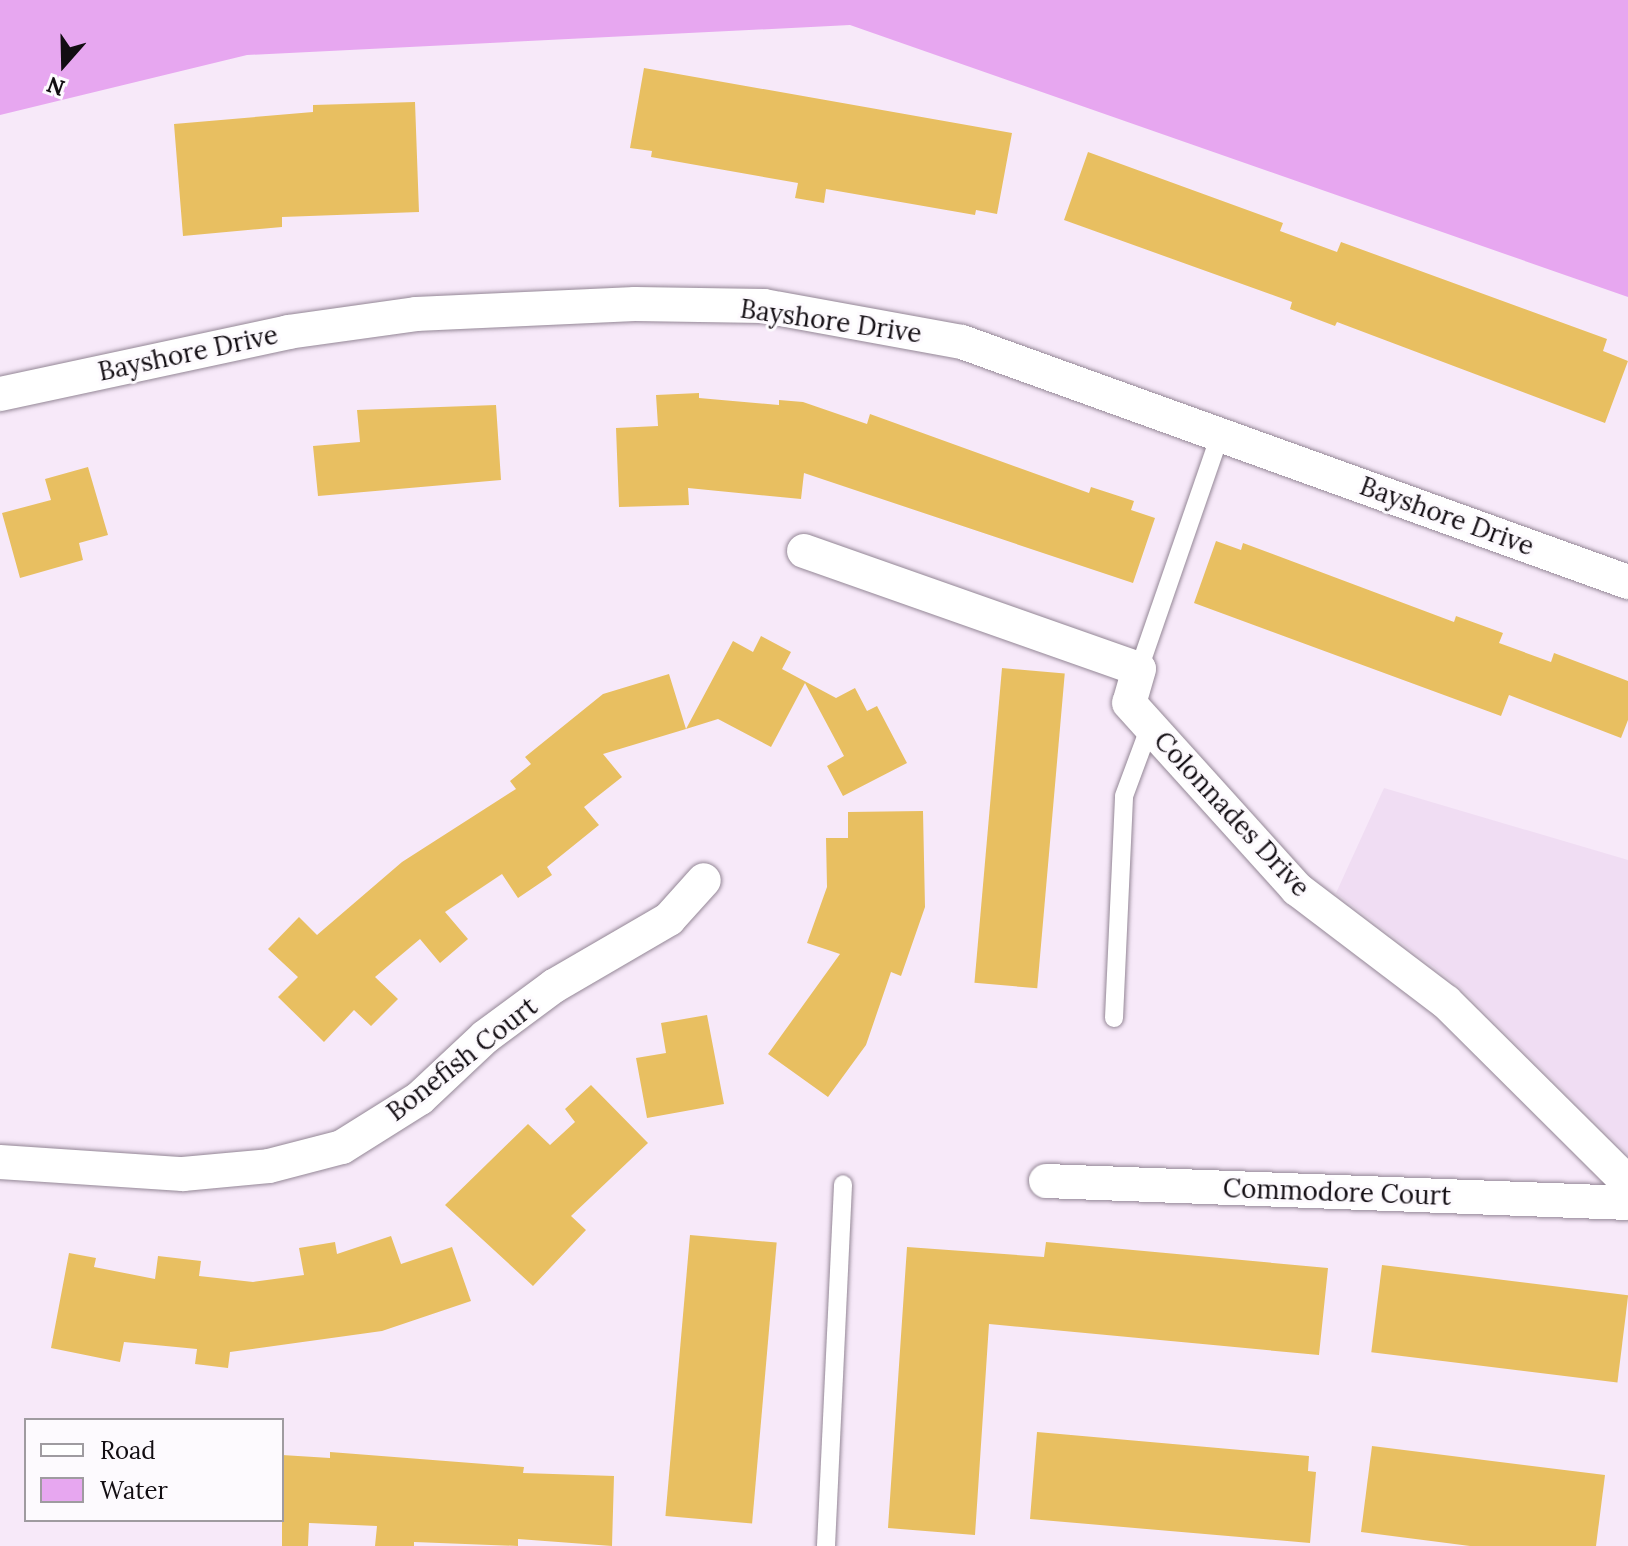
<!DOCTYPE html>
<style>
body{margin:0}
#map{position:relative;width:1628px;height:1546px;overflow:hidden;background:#f7e9f9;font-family:Lora,serif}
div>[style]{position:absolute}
.built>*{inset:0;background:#f0ddf3}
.water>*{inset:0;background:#e7a7f0}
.building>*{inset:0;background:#e8bf61;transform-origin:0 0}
.roads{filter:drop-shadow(0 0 2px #948796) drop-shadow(0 0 2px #948796)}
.lane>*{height:18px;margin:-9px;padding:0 9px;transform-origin:9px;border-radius:9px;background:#fff}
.street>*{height:34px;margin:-17px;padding:0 17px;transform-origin:17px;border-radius:17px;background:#fff}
span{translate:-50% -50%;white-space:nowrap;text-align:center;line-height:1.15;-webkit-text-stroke:6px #fdfafe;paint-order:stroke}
.street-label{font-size:26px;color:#120d12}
.legend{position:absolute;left:24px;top:1418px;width:260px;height:104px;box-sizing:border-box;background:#fdfafe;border:2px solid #9f9ba0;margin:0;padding:10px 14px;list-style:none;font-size:24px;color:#120d12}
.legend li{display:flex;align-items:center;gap:16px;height:40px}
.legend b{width:40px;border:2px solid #9f9ba0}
.north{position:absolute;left:24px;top:24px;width:80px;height:80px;-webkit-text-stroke:6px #fdfafe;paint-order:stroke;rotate:200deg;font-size:22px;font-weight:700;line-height:32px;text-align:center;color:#120d12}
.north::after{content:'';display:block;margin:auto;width:28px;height:36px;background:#120d12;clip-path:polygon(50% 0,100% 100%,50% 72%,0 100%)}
</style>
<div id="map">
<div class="built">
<div style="clip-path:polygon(1384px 788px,1628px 860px,1628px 1154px,1459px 986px,1336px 893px)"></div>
</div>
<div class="water">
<div style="clip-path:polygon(0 0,1628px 0,1628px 297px,850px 25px,247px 55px,0 115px)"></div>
</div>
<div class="building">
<div style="clip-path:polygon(644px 68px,1012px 133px,997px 214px,976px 210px,975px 215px,826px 189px,824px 203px,795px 198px,798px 183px,651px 157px,652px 151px,630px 148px)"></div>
<div style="clip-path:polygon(415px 102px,419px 212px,282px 217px,282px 227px,183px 236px,174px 124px,313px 112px,313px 105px)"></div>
<div style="clip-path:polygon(1088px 152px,1283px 223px,1280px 231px,1337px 252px,1341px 242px,1607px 339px,1603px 351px,1628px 361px,1605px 423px,1337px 322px,1335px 326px,1290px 309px,1292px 302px,1064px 220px)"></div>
<div style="clip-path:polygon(699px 393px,699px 398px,779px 405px,779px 400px,803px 402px,867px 424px,870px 414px,1089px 493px,1091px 487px,1134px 501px,1131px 510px,1155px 518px,1133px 583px,804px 473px,801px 499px,688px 488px,689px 505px,619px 507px,616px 428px,658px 426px,656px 395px)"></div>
<div style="clip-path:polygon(496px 405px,501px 480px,318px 496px,313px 446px,360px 442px,357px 410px)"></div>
<div style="clip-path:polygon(88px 467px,108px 535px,79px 543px,83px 560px,20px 578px,2px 513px,51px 500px,45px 479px)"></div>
<div style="clip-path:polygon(1216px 541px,1241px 550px,1243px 543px,1454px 622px,1456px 616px,1503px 633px,1499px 643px,1551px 662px,1554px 653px,1628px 681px,1628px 720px,1621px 738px,1509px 695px,1501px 716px,1194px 603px)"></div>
<div style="clip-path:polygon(761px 636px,791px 652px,782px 669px,836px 698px,855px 688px,867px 711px,877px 706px,907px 763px,843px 796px,827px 766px,844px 756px,805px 683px,771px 747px,718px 719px,686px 729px,733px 641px,753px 652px)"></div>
<div style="left:1002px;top:668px;width:63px;height:316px;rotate:5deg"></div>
<div style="clip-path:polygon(669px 674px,686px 729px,603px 754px,622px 777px,584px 807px,599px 825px,547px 867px,552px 875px,518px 898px,502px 874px,445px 912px,468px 939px,440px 963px,420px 939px,375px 977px,398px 999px,371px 1026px,354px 1010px,324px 1042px,278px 997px,298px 977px,268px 949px,299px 917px,317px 935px,402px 862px,516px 789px,510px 781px,531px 764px,525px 757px,603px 694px)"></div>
<div style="clip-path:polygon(923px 811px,925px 907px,901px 976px,891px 972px,866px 1045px,828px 1097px,768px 1054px,840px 954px,807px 943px,827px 887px,826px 838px,848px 838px,848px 812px)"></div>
<div style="clip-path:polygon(707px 1015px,724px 1104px,647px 1118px,636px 1058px,666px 1053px,661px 1023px)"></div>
<div style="clip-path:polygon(591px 1085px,648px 1143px,571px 1216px,586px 1230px,533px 1286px,445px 1205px,528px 1124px,550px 1145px,575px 1122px,565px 1109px)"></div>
<div style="left:690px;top:1235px;width:87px;height:282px;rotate:5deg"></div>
<div style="clip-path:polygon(391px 1236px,401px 1264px,452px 1247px,471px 1301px,382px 1331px,230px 1352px,228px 1368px,195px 1364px,197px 1349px,124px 1342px,120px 1362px,51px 1348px,69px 1253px,96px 1258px,94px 1267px,155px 1279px,158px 1256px,201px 1261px,199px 1276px,253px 1282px,304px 1275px,299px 1248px,335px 1242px,337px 1254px)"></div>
<div style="clip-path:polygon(1046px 1242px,1328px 1268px,1319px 1355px,989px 1324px,975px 1535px,888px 1528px,907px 1247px,1044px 1257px)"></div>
<div style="left:1382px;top:1265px;width:248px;height:88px;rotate:7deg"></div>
<div style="clip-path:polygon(1037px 1432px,1309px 1456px,1308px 1471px,1316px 1472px,1310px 1543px,1030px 1519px)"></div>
<div style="clip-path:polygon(1372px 1446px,1605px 1475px,1596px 1546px,1470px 1546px,1361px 1532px)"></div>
<div style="clip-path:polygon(330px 1452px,524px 1467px,523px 1473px,614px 1476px,612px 1546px,518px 1539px,518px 1546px,414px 1542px,414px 1546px,375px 1546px,377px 1526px,309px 1523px,308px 1546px,282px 1546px,282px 1455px,330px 1458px)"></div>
</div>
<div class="roads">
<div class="lane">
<div style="left:1139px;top:669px;width:248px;rotate:-70.9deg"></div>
<div style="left:1114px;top:1018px;width:222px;rotate:-87.4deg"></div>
<div style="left:1124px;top:796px;width:75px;rotate:-69.6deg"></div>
<div style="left:826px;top:1546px;width:362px;rotate:-87.3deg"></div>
</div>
<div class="street">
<div style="left:0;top:394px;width:295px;rotate:-12.1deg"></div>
<div style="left:288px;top:332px;width:129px;rotate:-8deg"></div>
<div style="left:416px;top:314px;width:219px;rotate:-2.6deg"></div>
<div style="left:635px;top:304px;width:129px;rotate:0.9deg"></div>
<div style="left:764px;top:306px;width:201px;rotate:10.3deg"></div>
<div style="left:962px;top:342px;width:708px;rotate:19.82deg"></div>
<div style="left:804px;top:551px;width:355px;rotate:19.4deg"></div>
<div style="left:1139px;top:669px;width:35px;rotate:106deg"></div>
<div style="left:1129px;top:703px;width:251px;rotate:47.9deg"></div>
<div style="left:1297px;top:889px;width:187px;rotate:37.2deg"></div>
<div style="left:1446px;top:1002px;width:257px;rotate:44.8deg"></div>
<div style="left:0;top:1162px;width:183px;rotate:3.8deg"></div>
<div style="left:183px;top:1174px;width:86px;rotate:-5.3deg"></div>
<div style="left:269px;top:1166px;width:75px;rotate:-14.6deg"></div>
<div style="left:342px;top:1147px;width:92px;rotate:-32.1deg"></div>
<div style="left:420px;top:1098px;width:89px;rotate:-43.2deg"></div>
<div style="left:485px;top:1037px;width:86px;rotate:-36.5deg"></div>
<div style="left:554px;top:986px;width:133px;rotate:-30.2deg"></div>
<div style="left:669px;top:919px;width:52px;rotate:-48.1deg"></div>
<div style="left:1046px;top:1181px;width:582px;rotate:2.16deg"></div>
</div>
</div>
<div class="street-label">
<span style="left:831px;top:321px;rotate:8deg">Bayshore Drive</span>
<span style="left:188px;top:353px;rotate:-12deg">Bayshore Drive</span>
<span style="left:1447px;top:516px;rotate:20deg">Bayshore Drive</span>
<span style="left:1232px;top:814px;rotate:47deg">Colonnades Drive</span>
<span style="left:462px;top:1059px;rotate:-38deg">Bonefish Court</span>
<span style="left:1337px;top:1192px;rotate:2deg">Commodore Court</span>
</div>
<ul class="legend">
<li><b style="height:10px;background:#fff"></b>Road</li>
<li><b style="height:22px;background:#e7a7f0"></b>Water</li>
</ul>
<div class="north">N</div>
</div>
